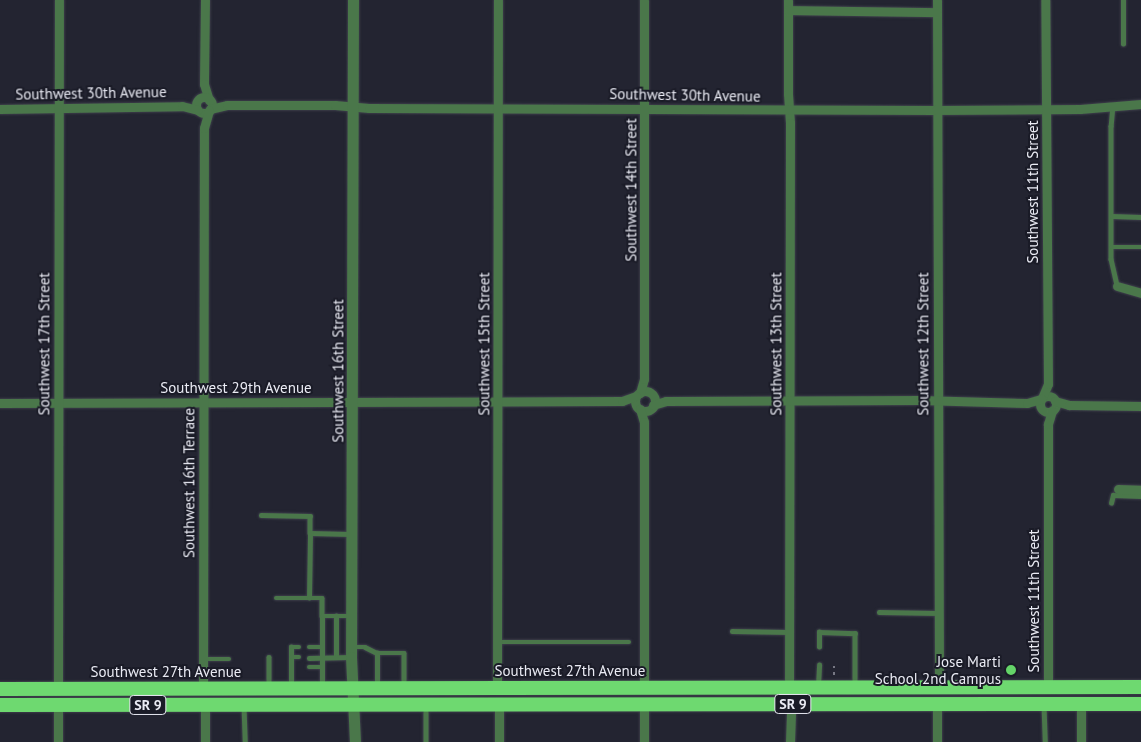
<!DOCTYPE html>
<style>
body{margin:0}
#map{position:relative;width:1141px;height:742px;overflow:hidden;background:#232431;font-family:"PT Sans",sans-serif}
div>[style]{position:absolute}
.path>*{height:2px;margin-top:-1px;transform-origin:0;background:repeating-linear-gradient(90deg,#777884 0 2.5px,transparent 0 6.5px)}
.roads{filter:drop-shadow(0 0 1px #3f404c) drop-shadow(0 0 1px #3f404c)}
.service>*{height:4.5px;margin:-2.25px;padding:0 2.25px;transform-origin:2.25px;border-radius:2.25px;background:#4a774a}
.minor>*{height:9px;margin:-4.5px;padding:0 4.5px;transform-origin:4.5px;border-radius:4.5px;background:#4a774a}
.minor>.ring{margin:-4.5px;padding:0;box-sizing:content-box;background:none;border:9px solid #4a774a;border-radius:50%}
.tertiary>*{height:11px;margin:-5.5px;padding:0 5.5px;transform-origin:5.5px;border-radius:5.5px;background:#4a774a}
.trunk>*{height:14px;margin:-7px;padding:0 7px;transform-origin:7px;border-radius:7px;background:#6ed970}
.dots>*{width:14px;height:14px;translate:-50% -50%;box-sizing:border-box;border:2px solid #1a1b27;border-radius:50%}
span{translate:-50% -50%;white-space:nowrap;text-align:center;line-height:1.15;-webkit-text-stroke:4px #1a1b27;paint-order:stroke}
.shield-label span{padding:1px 4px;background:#1a1b27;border:1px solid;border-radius:4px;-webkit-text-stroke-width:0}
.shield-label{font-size:14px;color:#eaebf4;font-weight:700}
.street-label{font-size:15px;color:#eaebf4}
.poi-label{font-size:15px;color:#eaebf4}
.right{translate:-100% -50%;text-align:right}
</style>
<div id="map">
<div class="path">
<div style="left:834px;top:675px;width:10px;rotate:-90deg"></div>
</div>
<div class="roads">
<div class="service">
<div style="left:1123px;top:44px;width:44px;rotate:-90deg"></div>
<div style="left:1113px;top:105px;width:21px;rotate:95deg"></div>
<div style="left:1111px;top:126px;width:133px;rotate:90deg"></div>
<div style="left:1111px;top:259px;width:28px;rotate:77deg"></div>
<div style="left:1112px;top:216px;width:29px;rotate:2deg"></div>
<div style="left:1111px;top:247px;width:30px"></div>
<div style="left:1111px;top:503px;width:8px;rotate:-76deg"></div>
<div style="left:1113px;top:495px;width:28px;rotate:2deg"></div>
<div style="left:261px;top:515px;width:49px;rotate:1.2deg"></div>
<div style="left:310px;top:516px;width:17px;rotate:90deg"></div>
<div style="left:310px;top:533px;width:40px;rotate:1.4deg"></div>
<div style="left:276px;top:598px;width:46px"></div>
<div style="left:322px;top:598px;width:18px;rotate:90deg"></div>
<div style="left:309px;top:598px;width:65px;rotate:-89.1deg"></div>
<div style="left:879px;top:612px;width:59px;rotate:1deg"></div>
<div style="left:732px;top:631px;width:57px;rotate:1deg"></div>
<div style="left:497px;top:642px;width:132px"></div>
<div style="left:309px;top:647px;width:12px"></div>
<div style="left:352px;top:647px;width:13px"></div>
<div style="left:365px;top:647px;width:13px;rotate:27deg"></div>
<div style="left:377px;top:653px;width:27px"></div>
<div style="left:404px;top:653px;width:34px;rotate:90deg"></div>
<div style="left:819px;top:647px;width:15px;rotate:-90deg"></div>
<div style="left:819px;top:632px;width:36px;rotate:2deg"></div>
<div style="left:855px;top:633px;width:54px;rotate:90deg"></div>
<div style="left:269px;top:657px;width:30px;rotate:90deg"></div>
<div style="left:291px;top:657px;width:10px;rotate:-90deg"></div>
<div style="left:291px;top:647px;width:8px"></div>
<div style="left:336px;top:657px;width:41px;rotate:-90deg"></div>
<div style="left:309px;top:658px;width:41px;rotate:-1.4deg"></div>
<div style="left:203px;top:659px;width:26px"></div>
<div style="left:309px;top:667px;width:13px"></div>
<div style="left:291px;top:686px;width:29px;rotate:-90deg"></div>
<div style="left:291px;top:657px;width:8px"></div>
<div style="left:818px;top:686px;width:21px;rotate:-87deg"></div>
<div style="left:322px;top:687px;width:71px;rotate:-90deg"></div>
<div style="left:322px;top:616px;width:28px"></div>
<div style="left:377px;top:687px;width:34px;rotate:-90deg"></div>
<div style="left:1044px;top:705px;width:37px;rotate:88deg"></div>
<div style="left:244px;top:706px;width:36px;rotate:88deg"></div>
<div style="left:426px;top:708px;width:34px;rotate:90deg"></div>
</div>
<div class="minor">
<div style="left:205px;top:0;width:84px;rotate:90.7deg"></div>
<div style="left:204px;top:84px;width:17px;rotate:73deg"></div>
<div style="left:788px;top:0;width:94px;rotate:90deg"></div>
<div style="left:788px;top:94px;width:29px;rotate:86deg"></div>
<div style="left:790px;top:123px;width:565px;rotate:90.1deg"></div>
<div style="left:937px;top:0;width:688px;rotate:89.83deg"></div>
<div style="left:788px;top:10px;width:149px;rotate:0.8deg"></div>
<div class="ring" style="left:196px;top:97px;width:7px;height:7px"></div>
<div style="left:0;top:109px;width:182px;rotate:-0.9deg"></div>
<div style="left:182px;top:106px;width:16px;rotate:14deg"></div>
<div style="left:210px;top:109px;width:17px;rotate:-13deg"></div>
<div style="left:227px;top:105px;width:108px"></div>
<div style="left:335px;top:105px;width:34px;rotate:5deg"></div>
<div style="left:369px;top:108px;width:567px;rotate:0.2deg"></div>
<div style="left:936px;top:110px;width:144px;rotate:-0.4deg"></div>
<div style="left:1080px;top:109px;width:61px;rotate:-4.7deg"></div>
<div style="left:1117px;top:286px;width:25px;rotate:16deg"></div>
<div class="ring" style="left:635px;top:391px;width:11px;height:11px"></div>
<div style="left:640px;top:393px;width:15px;rotate:-74deg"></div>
<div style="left:644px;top:379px;width:379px;rotate:-90deg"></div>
<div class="ring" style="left:1040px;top:396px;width:7px;height:7px"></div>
<div style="left:1042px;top:398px;width:15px;rotate:-67deg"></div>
<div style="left:1048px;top:384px;width:384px;rotate:-90.4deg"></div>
<div style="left:1055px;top:401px;width:15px;rotate:16deg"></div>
<div style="left:1069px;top:405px;width:72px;rotate:0.8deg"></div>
<div style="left:0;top:403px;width:622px;rotate:-0.18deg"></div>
<div style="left:622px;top:401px;width:15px;rotate:-20deg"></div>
<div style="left:653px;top:405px;width:14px;rotate:-17deg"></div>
<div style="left:666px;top:401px;width:254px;rotate:-0.2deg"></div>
<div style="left:920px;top:400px;width:107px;rotate:1.6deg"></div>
<div style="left:1027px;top:403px;width:15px;rotate:-16deg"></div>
<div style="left:640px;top:409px;width:14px;rotate:73deg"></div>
<div style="left:644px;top:422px;width:266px;rotate:90deg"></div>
<div style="left:1118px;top:489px;width:23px;rotate:2deg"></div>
<div style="left:1048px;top:687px;width:263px;rotate:-90deg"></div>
<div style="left:1048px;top:424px;width:14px;rotate:-73deg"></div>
<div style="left:203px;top:688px;width:560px;rotate:-89.9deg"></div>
<div style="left:204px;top:128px;width:18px;rotate:-74deg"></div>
<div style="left:497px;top:688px;width:688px;rotate:-89.92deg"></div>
<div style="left:58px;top:689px;width:689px;rotate:-89.92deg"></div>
<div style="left:644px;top:704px;width:38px;rotate:90deg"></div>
<div style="left:58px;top:705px;width:37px;rotate:90deg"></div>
<div style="left:205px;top:742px;width:38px;rotate:-90deg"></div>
<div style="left:499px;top:742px;width:38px;rotate:-90deg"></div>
<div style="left:790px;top:742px;width:38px;rotate:-88deg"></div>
<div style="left:937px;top:742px;width:39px;rotate:-90deg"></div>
<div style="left:1081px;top:742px;width:39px;rotate:-90deg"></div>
</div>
<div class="tertiary">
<div style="left:353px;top:0;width:657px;rotate:90.17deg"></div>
<div style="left:351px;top:657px;width:85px;rotate:87.3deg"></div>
</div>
<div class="trunk">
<div style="left:0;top:689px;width:1141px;rotate:-0.1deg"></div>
<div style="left:0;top:705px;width:1141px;rotate:-0.05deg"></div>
</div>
</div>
<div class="dots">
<div style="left:1011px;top:670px;background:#64d468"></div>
</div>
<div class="shield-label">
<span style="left:793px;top:704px">SR 9</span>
<span style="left:148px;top:705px">SR 9</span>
</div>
<div class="street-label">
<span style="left:91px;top:93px;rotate:-1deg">Southwest 30th Avenue</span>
<span style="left:685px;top:95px;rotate:1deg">Southwest 30th Avenue</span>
<span style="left:631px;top:190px;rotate:-90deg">Southwest 14th Street</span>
<span style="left:1033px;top:192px;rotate:-90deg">Southwest 11th Street</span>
<span style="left:44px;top:344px;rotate:-90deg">Southwest 17th Street</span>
<span style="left:484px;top:344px;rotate:-90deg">Southwest 15th Street</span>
<span style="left:776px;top:344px;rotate:-90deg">Southwest 13th Street</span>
<span style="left:923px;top:344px;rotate:-90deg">Southwest 12th Street</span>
<span style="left:338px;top:371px;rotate:-90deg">Southwest 16th Street</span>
<span style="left:236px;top:388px">Southwest 29th Avenue</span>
<span style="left:189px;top:483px;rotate:-90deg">Southwest 16th Terrace</span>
<span style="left:1034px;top:601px;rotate:-90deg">Southwest 11th Street</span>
<span style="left:570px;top:671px">Southwest 27th Avenue</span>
<span style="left:166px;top:672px">Southwest 27th Avenue</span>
</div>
<div class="poi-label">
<span class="right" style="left:1001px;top:670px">Jose Marti<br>School 2nd Campus</span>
</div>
</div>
